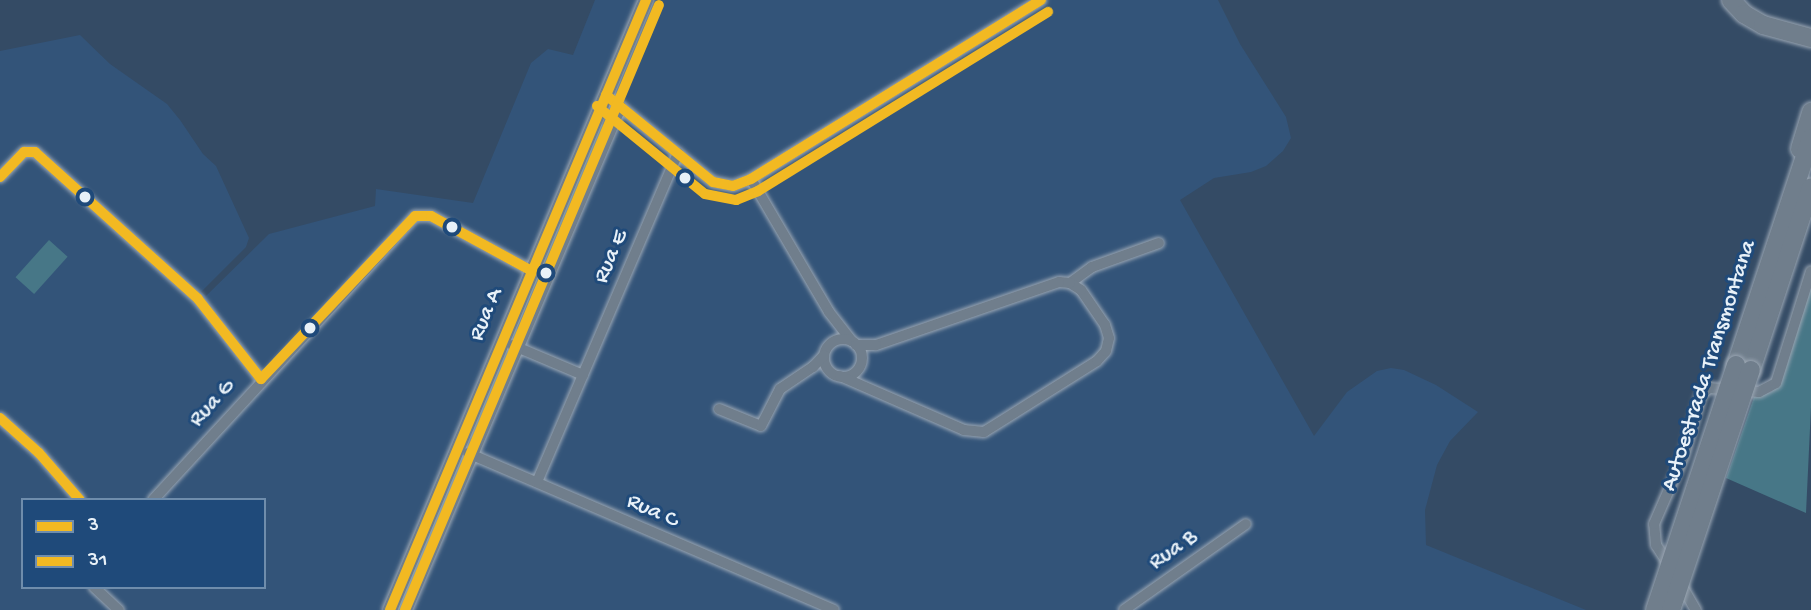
<!DOCTYPE html>
<style>
body{margin:0}
#map{position:relative;width:1811px;height:610px;overflow:hidden;background:#344b65;font-family:"Gochi Hand",sans-serif}
div>[style]{position:absolute}
.built>*{inset:0;background:#335479}
.green>*{inset:0;background:#477787;transform-origin:0 0}
.roads{filter:drop-shadow(0 0 2px #9aa6b3) drop-shadow(0 0 2px #9aa6b3)}
.street>*{height:10px;margin:-5px;padding:0 5px;transform-origin:5px;border-radius:5px;background:#707e8c}
.street>.ring{margin:-5px;padding:0;box-sizing:content-box;background:none;border:10px solid #707e8c;border-radius:50%}
.secondary>*{height:14px;margin:-7px;padding:0 7px;transform-origin:7px;border-radius:7px;background:#707e8c}
.highway>*{height:18px;margin:-9px;padding:0 9px;transform-origin:9px;border-radius:9px;background:#707e8c}
.bridges{filter:drop-shadow(0 0 2px #9aa6b3) drop-shadow(0 0 2px #9aa6b3)}
.highway-bridge>*{height:18px;margin:-9px;padding:0 9px;transform-origin:9px;border-radius:9px;background:#707e8c}
.bus-1>*{height:10px;margin:-5px;padding:0 5px;transform-origin:5px;border-radius:5px;background:#f2b922}
.bus-2>*{height:10px;margin:-5px;padding:0 5px;transform-origin:5px;border-radius:5px;background:#f2b922}
.dots>*{width:19px;height:19px;translate:-50% -50%;box-sizing:border-box;border:4px solid #1f4a7a;border-radius:50%}
span{translate:-50% -50%;white-space:nowrap;text-align:center;line-height:1.15;-webkit-text-stroke:6px #1f4a7a;paint-order:stroke}
.street-label{font-size:23px;color:#e8f1f8}
.legend{position:absolute;left:21px;top:498px;width:245px;height:91px;box-sizing:border-box;background:#1f4a7a;border:2px solid #6f8dac;margin:0;padding:9px 12px;list-style:none;font-size:21px;color:#e8f1f8}
.legend li{display:flex;align-items:center;gap:14px;height:35px}
.legend b{width:35px;border:2px solid #6f8dac}
</style>
<div id="map">
<div class="built">
<div style="clip-path:polygon(evenodd,595px 0,1218px 0,1240px 44px,1286px 117px,1291px 138px,1283px 151px,1266px 166px,1251px 172px,1214px 178px,1180px 200px,1314px 436px,1347px 392px,1377px 371px,1391px 368px,1404px 370px,1436px 385px,1478px 412px,1450px 441px,1437px 465px,1425px 510px,1426px 545px,1586px 610px,0 610px,0 51px,80px 35px,110px 64px,167px 104px,180px 120px,203px 154px,216px 166px,249px 238px,246px 247px,201px 292px,206px 296px,269px 234px,375px 206px,376px 189px,473px 203px,531px 63px,548px 49px,573px 55px,595px 0,23px 500px,264px 500px,264px 587px,23px 587px,23px 500px)"></div>
</div>
<div class="green">
<div style="clip-path:polygon(605px 124px,608px 127px,600px 134px,517px 328px,521px 334px,515px 338px,512px 334px,599px 125px)"></div>
<div style="left:49px;top:240px;width:25px;height:50px;rotate:42deg"></div>
<div style="clip-path:polygon(1811px 281px,1811px 407px,1806px 513px,1726px 478px,1754px 397px,1771px 392px,1781px 383px,1790px 344px)"></div>
<div style="clip-path:polygon(506px 348px,512px 353px,505px 360px,472px 438px,469px 437px)"></div>
<div style="clip-path:polygon(461px 456px,467px 461px,460px 467px,400px 610px,397px 610px)"></div>
</div>
<div class="roads">
<div class="street">
<div style="left:606px;top:95px;width:138px;rotate:39.1deg"></div>
<div style="left:713px;top:182px;width:20px;rotate:11deg"></div>
<div style="left:733px;top:186px;width:19px;rotate:-21deg"></div>
<div style="left:751px;top:179px;width:341px;rotate:-31.7deg"></div>
<div style="left:0;top:177px;width:35px;rotate:-46deg"></div>
<div style="left:24px;top:152px;width:11px"></div>
<div style="left:35px;top:152px;width:219px;rotate:42deg"></div>
<div style="left:198px;top:299px;width:102px;rotate:51.8deg"></div>
<div style="left:751px;top:179px;width:154px;rotate:59.6deg"></div>
<div style="left:829px;top:312px;width:37px;rotate:52deg"></div>
<div style="left:1070px;top:283px;width:27px;rotate:-36deg"></div>
<div style="left:1092px;top:267px;width:71px;rotate:-19.7deg"></div>
<div class="ring" style="left:824px;top:339px;width:28px;height:28px"></div>
<div style="left:512px;top:345px;width:77px;rotate:22.9deg"></div>
<div style="left:840px;top:376px;width:135px;rotate:23.5deg"></div>
<div style="left:964px;top:430px;width:20px;rotate:6deg"></div>
<div style="left:984px;top:432px;width:133px;rotate:-32.1deg"></div>
<div style="left:1097px;top:361px;width:13px;rotate:-48deg"></div>
<div style="left:1106px;top:351px;width:13px;rotate:-77deg"></div>
<div style="left:1109px;top:338px;width:14px;rotate:-107deg"></div>
<div style="left:1105px;top:325px;width:42px;rotate:-124.4deg"></div>
<div style="left:1081px;top:290px;width:13px;rotate:-148deg"></div>
<div style="left:1070px;top:283px;width:11px;rotate:-175deg"></div>
<div style="left:1059px;top:282px;width:194px;rotate:161deg"></div>
<div style="left:876px;top:345px;width:20px;rotate:180deg"></div>
<div style="left:719px;top:409px;width:45px;rotate:22deg"></div>
<div style="left:761px;top:426px;width:42px;rotate:-62.8deg"></div>
<div style="left:780px;top:389px;width:40px;rotate:-34deg"></div>
<div style="left:813px;top:367px;width:16px;rotate:-47deg"></div>
<div style="left:0;top:418px;width:52px;rotate:41.9deg"></div>
<div style="left:39px;top:453px;width:62px;rotate:48.9deg"></div>
<div style="left:468px;top:453px;width:398px;rotate:23.2deg"></div>
<div style="left:537px;top:482px;width:358px;rotate:-66.8deg"></div>
<div style="left:153px;top:500px;width:386px;rotate:-47.3deg"></div>
<div style="left:415px;top:216px;width:16px"></div>
<div style="left:431px;top:216px;width:113px;rotate:28.6deg"></div>
<div style="left:1671px;top:568px;width:27px;rotate:-123deg"></div>
<div style="left:1656px;top:545px;width:21px;rotate:-95deg"></div>
<div style="left:1654px;top:524px;width:75px;rotate:-66.5deg"></div>
<div style="left:1684px;top:455px;width:62px;rotate:-74.2deg"></div>
<div style="left:1701px;top:395px;width:11px;rotate:-41deg"></div>
<div style="left:1709px;top:388px;width:50px;rotate:4.6deg"></div>
<div style="left:1759px;top:392px;width:19px;rotate:-28deg"></div>
<div style="left:1776px;top:383px;width:117px;rotate:-72.6deg"></div>
<div style="left:1679px;top:581px;width:34px;rotate:60deg"></div>
<div style="left:94px;top:587px;width:34px;rotate:43deg"></div>
<div style="left:407px;top:610px;width:547px;rotate:-66.95deg"></div>
<div style="left:1124px;top:610px;width:149px;rotate:-35.2deg"></div>
</div>
<div class="secondary">
<div style="left:390px;top:610px;width:662px;rotate:-67.23deg"></div>
</div>
<div class="highway">
<div style="left:1731px;top:0;width:19px;rotate:47deg"></div>
<div style="left:1744px;top:14px;width:22px;rotate:30deg"></div>
<div style="left:1763px;top:25px;width:50px;rotate:15.2deg"></div>
<div style="left:1800px;top:149px;width:39px;rotate:-73deg"></div>
<div style="left:1736px;top:365px;width:239px;rotate:-71.7deg"></div>
<div style="left:1751px;top:370px;width:192px;rotate:-71.8deg"></div>
</div>
</div>
<div class="bridges">
<div class="highway-bridge">
<div style="left:1655px;top:610px;width:258px;rotate:-71.7deg"></div>
<div style="left:1671px;top:610px;width:253px;rotate:-71.6deg"></div>
</div>
</div>
<div class="bus-1">
<div style="left:606px;top:95px;width:138px;rotate:39.1deg"></div>
<div style="left:713px;top:182px;width:20px;rotate:11deg"></div>
<div style="left:733px;top:186px;width:19px;rotate:-21deg"></div>
<div style="left:751px;top:179px;width:341px;rotate:-31.7deg"></div>
<div style="left:0;top:177px;width:35px;rotate:-46deg"></div>
<div style="left:24px;top:152px;width:11px"></div>
<div style="left:35px;top:152px;width:219px;rotate:42deg"></div>
<div style="left:198px;top:299px;width:102px;rotate:51.8deg"></div>
<div style="left:261px;top:379px;width:224px;rotate:-46.6deg"></div>
<div style="left:415px;top:216px;width:16px"></div>
<div style="left:431px;top:216px;width:113px;rotate:28.6deg"></div>
<div style="left:0;top:418px;width:52px;rotate:41.9deg"></div>
<div style="left:39px;top:453px;width:62px;rotate:48.9deg"></div>
<div style="left:390px;top:610px;width:662px;rotate:-67.23deg"></div>
</div>
<div class="bus-2">
<div style="left:597px;top:106px;width:139px;rotate:39.2deg"></div>
<div style="left:705px;top:194px;width:32px;rotate:11deg"></div>
<div style="left:736px;top:200px;width:24px;rotate:-22deg"></div>
<div style="left:758px;top:191px;width:341px;rotate:-31.7deg"></div>
<div style="left:405px;top:610px;width:656px;rotate:-67.23deg"></div>
</div>
<div class="dots">
<div style="left:685px;top:178px;background:#e8f1f8"></div>
<div style="left:85px;top:197px;background:#e8f1f8"></div>
<div style="left:452px;top:227px;background:#e8f1f8"></div>
<div style="left:546px;top:273px;background:#e8f1f8"></div>
<div style="left:310px;top:328px;background:#e8f1f8"></div>
</div>
<div class="street-label">
<span style="left:612px;top:257px;rotate:-67deg">Rua E</span>
<span style="left:487px;top:315px;rotate:-68deg">Rua A</span>
<span style="left:1710px;top:366px;rotate:-72deg">Autoestrada Transmontana</span>
<span style="left:213px;top:404px;rotate:-48deg">Rua G</span>
<span style="left:652px;top:512px;rotate:24deg">Rua C</span>
<span style="left:1174px;top:551px;rotate:-35deg">Rua B</span>
</div>
<ul class="legend">
<li><b style="height:9px;background:#f2b922"></b>3</li>
<li><b style="height:9px;background:#f2b922"></b>31</li>
</ul>
</div>
